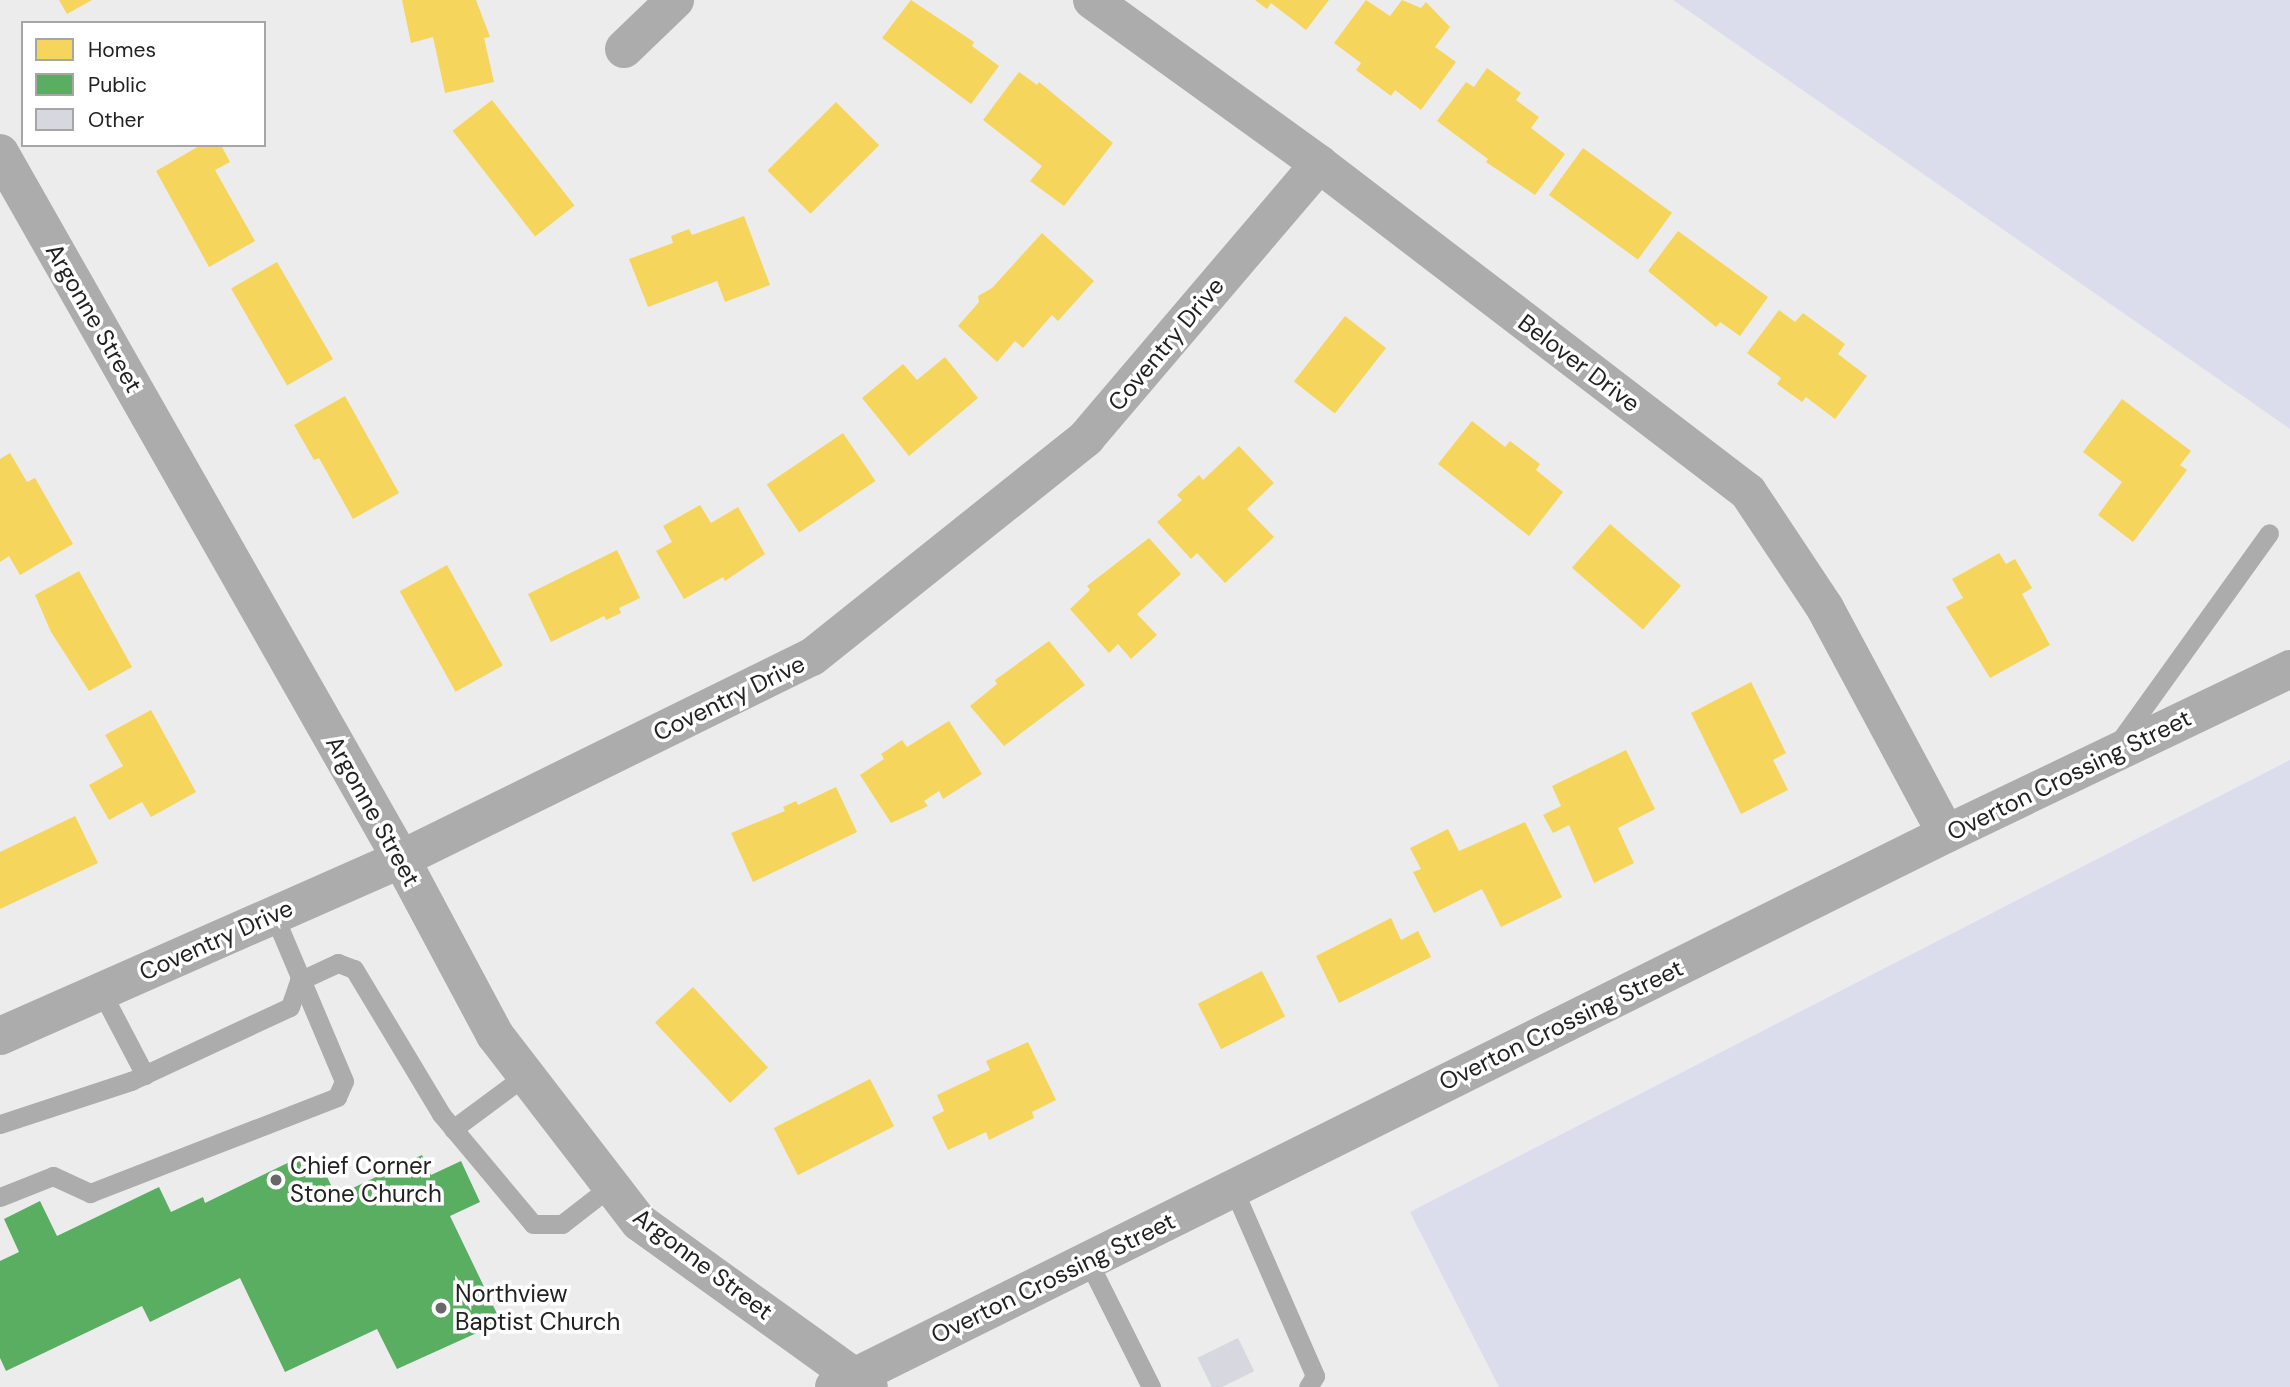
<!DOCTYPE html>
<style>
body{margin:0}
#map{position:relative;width:2290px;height:1387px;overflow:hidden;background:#ececed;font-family:"DM Sans",sans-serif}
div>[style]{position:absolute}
.green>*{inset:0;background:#dcddec}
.homes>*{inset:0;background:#f6d55c;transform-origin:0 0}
.public>*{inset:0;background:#5aae61}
.building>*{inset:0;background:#d6d7df;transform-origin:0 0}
.lane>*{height:19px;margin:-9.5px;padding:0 9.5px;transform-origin:9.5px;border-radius:9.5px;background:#acacad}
.street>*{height:38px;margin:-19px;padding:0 19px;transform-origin:19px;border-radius:19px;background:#acacad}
.secondary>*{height:38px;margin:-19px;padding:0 19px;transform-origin:19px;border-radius:19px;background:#acacac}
.dots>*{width:19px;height:19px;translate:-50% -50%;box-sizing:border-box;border:4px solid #fff;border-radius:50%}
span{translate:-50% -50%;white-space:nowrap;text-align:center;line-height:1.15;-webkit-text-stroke:7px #fff;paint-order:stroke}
.street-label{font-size:24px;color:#212122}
.poi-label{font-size:24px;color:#212122}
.left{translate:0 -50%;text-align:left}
.legend{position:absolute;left:21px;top:21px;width:245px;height:126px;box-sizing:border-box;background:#fff;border:2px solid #a6a6a7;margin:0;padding:9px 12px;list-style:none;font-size:21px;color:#212122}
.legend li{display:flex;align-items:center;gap:14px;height:35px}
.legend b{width:35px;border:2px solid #a6a6a7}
</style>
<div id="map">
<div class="green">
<div style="clip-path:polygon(1673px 0,2290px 0,2290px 429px)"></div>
<div style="clip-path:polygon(2290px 760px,2290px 1387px,1499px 1387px,1410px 1212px)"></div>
</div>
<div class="homes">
<div style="clip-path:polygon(59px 0,92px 0,67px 14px)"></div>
<div style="clip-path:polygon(402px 0,476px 0,490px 37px,484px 38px,494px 82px,445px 93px,433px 37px,411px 43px)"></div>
<div style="clip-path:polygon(911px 0,974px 42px,972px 46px,999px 66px,971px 104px,882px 38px)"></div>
<div style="clip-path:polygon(1255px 0,1329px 0,1306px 30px,1271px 3px,1267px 9px)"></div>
<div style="clip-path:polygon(1366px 0,1390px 16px,1402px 0,1421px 8px,1426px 2px,1450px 27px,1435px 47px,1456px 62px,1421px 110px,1395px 90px,1391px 96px,1356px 70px,1361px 63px,1334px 43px)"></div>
<div style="clip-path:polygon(1487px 68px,1521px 93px,1516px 100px,1539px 117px,1531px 128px,1565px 154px,1535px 195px,1486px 162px,1488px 159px,1437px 121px,1466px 82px,1474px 87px)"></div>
<div style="clip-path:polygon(1019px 72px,1037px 85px,1039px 82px,1113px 143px,1064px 206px,1030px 181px,1042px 166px,983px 120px)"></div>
<div style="left:492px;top:100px;width:134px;height:50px;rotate:52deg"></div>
<div style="left:836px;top:102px;width:61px;height:97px;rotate:45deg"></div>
<div style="clip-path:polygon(201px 145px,221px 145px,230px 162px,215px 170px,255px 241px,209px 267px,156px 171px)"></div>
<div style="left:1583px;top:148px;width:110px;height:58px;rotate:36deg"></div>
<div style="clip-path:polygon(744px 216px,770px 285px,725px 302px,717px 281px,648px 307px,629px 259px,673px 243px,671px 236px,689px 229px,692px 235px)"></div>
<div style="clip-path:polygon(1678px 231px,1768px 297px,1740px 336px,1720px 322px,1716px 327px,1648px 271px)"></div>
<div style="clip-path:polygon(1042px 233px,1094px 281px,1058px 321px,1052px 315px,1023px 348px,1015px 341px,997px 362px,958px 326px,979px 302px,978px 296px,992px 288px)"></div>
<div style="left:277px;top:262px;width:112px;height:53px;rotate:60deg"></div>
<div style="clip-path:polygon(1779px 310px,1795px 322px,1803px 313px,1845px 344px,1838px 354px,1867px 376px,1835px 419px,1806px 397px,1802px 402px,1777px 384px,1781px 378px,1747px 353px)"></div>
<div style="left:1345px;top:316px;width:52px;height:83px;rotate:38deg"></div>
<div style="clip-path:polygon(945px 357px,978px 398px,909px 456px,862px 398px,903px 364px,917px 380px)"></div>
<div style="clip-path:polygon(345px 396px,399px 493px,353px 519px,319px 458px,314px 460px,294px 425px)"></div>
<div style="clip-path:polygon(2122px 399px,2191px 451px,2180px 465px,2187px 470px,2133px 542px,2098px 515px,2122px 482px,2083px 452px)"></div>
<div style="clip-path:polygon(1472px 421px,1505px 447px,1510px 441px,1540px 464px,1536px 470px,1563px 492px,1529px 536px,1438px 464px)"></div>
<div style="left:843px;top:433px;width:58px;height:92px;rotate:56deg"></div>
<div style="clip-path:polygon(1239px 446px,1274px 483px,1247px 509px,1274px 537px,1225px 583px,1197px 553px,1191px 559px,1157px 522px,1182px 500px,1177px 495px,1199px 475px,1203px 480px)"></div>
<div style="clip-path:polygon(10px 453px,27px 482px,35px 478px,73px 544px,20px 575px,9px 556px,0 562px,0 459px)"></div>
<div style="clip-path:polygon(700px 505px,711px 523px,738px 507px,765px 554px,725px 581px,723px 577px,684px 599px,656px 551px,672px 542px,663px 526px)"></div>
<div style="left:1610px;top:524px;width:94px;height:58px;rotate:41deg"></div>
<div style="clip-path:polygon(1149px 538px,1181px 574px,1137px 614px,1157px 635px,1131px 659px,1118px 644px,1109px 653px,1070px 609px,1090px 590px,1087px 586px)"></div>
<div style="clip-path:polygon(617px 550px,640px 598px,619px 608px,621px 613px,606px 620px,604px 616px,551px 642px,528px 594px)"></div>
<div style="clip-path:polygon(1999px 553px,2006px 564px,2015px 559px,2032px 588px,2022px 594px,2050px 645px,1990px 678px,1946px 607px,1963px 598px,1952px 579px)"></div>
<div style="left:447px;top:565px;width:115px;height:54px;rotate:61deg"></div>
<div style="clip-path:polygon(79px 571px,132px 667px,89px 691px,51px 632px,35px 595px)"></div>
<div style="clip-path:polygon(1049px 641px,1085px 685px,1004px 746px,970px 706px,997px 684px,995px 680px)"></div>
<div style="clip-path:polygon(1751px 682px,1786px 753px,1773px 760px,1788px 790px,1741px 814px,1691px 713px)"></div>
<div style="clip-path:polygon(151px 710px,196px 792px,151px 817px,142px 802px,109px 820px,89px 785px,123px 766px,105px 735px)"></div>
<div style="clip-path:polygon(949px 721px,982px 774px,943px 799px,939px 791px,924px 801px,928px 806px,891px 823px,860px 775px,884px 759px,881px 754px,902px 740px,907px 747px)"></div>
<div style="clip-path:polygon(1626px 750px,1655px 809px,1618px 828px,1634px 863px,1594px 883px,1569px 825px,1553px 833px,1543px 815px,1561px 806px,1552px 786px)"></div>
<div style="clip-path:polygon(836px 787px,857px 832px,753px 882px,731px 833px,785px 811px,783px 807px,796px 801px,798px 805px)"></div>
<div style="clip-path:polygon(75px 816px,98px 863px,0 909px,0 852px)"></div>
<div style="clip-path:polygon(1525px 822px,1562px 897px,1501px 927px,1482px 889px,1434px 913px,1413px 872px,1421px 869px,1410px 848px,1448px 829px,1459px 851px)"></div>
<div style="clip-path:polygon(1391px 918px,1401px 940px,1418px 931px,1431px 957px,1339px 1003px,1316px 956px)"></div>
<div style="left:1262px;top:971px;width:51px;height:72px;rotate:63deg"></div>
<div style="left:693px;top:987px;width:110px;height:52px;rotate:47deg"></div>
<div style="clip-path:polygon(1028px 1042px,1056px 1100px,1032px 1112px,1034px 1118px,989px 1140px,986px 1132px,948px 1150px,932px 1117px,944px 1111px,937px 1095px,990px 1070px,986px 1061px)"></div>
<div style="left:870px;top:1079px;width:53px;height:108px;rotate:63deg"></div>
</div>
<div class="public">
<div style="clip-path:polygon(304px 1155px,314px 1172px,323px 1168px,336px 1196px,422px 1155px,431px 1175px,461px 1161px,480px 1202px,450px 1216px,501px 1322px,397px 1369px,377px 1329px,285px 1372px,240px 1278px,150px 1322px,142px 1306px,6px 1371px,0 1358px,0 1261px,19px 1252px,4px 1219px,40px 1201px,57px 1236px,159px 1187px,171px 1212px,203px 1197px,205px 1203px)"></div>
</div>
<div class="building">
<div style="left:1238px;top:1338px;width:37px;height:45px;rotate:64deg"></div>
</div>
<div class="lane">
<div style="left:2119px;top:742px;width:257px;rotate:-54.3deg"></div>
<div style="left:101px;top:991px;width:95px;rotate:62.4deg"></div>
<div style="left:0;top:1124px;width:138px;rotate:-18.2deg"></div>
<div style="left:131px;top:1081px;width:175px;rotate:-25deg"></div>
<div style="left:290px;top:1007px;width:28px;rotate:-71deg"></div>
<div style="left:299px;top:981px;width:43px;rotate:-24.8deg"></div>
<div style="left:338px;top:963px;width:17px;rotate:21deg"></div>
<div style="left:354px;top:969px;width:169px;rotate:59deg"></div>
<div style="left:441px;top:1114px;width:143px;rotate:50.1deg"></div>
<div style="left:533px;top:1224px;width:29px"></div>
<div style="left:562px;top:1224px;width:62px;rotate:-37.8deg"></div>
<div style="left:453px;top:1129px;width:91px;rotate:-36.5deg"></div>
<div style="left:1233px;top:1188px;width:205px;rotate:66.4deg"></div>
<div style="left:1315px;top:1376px;width:13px;rotate:122deg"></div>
<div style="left:0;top:1197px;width:57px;rotate:-21.6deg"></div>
<div style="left:53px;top:1176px;width:41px;rotate:24.7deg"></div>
<div style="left:90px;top:1193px;width:265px;rotate:-21.2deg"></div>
<div style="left:337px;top:1097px;width:17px;rotate:-66deg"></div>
<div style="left:344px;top:1081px;width:180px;rotate:-112.9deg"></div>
<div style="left:1088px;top:1261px;width:141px;rotate:63.4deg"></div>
</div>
<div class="street">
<div style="left:1092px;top:0;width:280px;rotate:35.8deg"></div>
<div style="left:1319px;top:164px;width:540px;rotate:37.4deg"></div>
<div style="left:1748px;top:492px;width:139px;rotate:56.4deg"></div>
<div style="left:1825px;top:608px;width:256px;rotate:61.8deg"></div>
<div style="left:624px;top:49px;width:71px;rotate:-43.9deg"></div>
<div style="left:0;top:1036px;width:438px;rotate:-23.8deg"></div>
<div style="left:401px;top:859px;width:458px;rotate:-26.2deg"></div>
<div style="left:812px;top:657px;width:351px;rotate:-38.6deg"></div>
<div style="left:1086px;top:438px;width:360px;rotate:-49.6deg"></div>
</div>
<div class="secondary">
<div style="left:0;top:153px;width:812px;rotate:60.4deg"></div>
<div style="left:401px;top:859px;width:200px;rotate:61.9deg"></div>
<div style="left:495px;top:1035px;width:236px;rotate:52.4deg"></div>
<div style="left:639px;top:1222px;width:283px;rotate:35.7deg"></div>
<div style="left:834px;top:1387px;width:1242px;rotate:-26.44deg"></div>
<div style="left:1946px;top:834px;width:382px;rotate:-25.6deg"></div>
</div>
<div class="dots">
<div style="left:276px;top:1180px;background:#686869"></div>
<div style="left:441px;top:1308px;background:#686869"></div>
</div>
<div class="street-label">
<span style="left:94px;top:318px;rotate:60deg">Argonne Street</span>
<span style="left:1166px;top:344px;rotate:-50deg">Coventry Drive</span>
<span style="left:1579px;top:363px;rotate:37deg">Belover Drive</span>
<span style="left:729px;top:698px;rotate:-26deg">Coventry Drive</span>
<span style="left:2069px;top:775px;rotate:-26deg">Overton Crossing Street</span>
<span style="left:373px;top:811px;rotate:61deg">Argonne Street</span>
<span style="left:216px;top:940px;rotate:-24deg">Coventry Drive</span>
<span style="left:1561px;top:1025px;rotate:-26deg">Overton Crossing Street</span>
<span style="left:703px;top:1264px;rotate:37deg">Argonne Street</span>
<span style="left:1053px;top:1278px;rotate:-26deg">Overton Crossing Street</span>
</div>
<div class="poi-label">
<span class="left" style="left:290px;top:1180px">Chief Corner<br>Stone Church</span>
<span class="left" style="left:455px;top:1308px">Northview<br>Baptist Church</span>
</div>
<ul class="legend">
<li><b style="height:19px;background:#f6d55c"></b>Homes</li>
<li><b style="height:19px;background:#5aae61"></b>Public</li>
<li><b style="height:19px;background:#d6d7df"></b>Other</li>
</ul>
</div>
